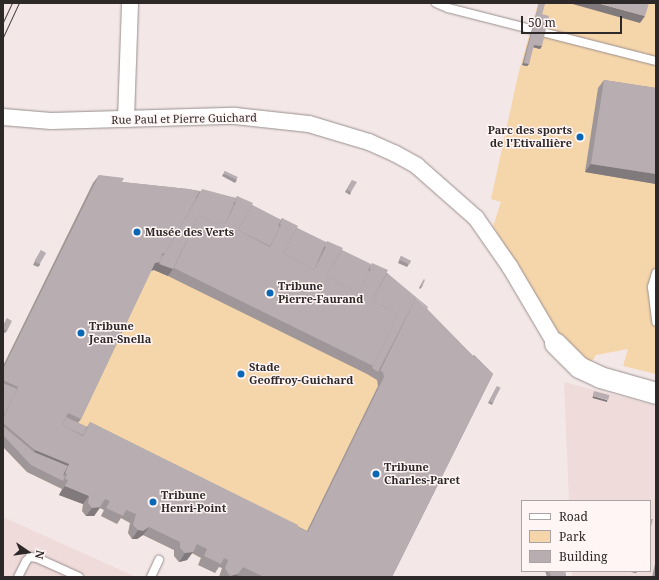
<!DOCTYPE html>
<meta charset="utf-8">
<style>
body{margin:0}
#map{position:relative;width:659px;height:580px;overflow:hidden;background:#f3e8e7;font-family:"Noto Serif",serif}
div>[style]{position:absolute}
.built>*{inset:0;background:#efdbd9}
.green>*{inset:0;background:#f5d5aa}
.roads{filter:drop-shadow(0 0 1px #998e8e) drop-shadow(0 0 1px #998e8e)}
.service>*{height:8px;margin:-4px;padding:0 4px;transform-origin:4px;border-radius:4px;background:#fff}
.minor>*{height:16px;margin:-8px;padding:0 8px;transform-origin:8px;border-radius:8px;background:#fff}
.tertiary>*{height:21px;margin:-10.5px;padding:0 10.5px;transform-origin:10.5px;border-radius:10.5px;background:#fff}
.tram>*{height:1px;margin:-0.5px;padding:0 0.5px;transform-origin:0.5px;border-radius:0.5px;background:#4c4645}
.wall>*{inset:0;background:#9e9698}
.shaded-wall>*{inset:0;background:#817a7c;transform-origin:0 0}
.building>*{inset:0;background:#b8aeb1;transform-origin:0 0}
.dots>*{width:11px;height:11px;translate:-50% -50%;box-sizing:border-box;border:2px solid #fff5f5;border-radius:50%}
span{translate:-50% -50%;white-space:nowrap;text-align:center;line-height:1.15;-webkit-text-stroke:3px #fff5f5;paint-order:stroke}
.street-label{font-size:11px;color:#2d2928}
.poi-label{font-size:11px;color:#2d2928;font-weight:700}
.right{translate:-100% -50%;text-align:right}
.left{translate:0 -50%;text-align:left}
.frame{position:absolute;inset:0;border:4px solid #2d2928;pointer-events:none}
.legend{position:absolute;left:521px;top:500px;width:130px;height:72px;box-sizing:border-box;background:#fff5f5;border:1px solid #aba3a3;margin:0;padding:5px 7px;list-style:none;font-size:12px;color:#2d2928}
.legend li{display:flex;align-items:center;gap:8px;height:20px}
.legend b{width:20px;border:1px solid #aba3a3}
.north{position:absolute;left:8px;top:532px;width:40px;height:40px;-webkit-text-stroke:3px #fff5f5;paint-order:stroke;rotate:103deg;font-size:11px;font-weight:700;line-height:16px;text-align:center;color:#2d2928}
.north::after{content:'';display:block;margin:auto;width:14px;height:18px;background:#2d2928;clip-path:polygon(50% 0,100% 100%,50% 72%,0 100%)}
.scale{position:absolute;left:521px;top:16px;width:101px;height:18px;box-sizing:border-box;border:2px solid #2d2928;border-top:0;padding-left:5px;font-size:12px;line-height:14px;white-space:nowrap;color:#2d2928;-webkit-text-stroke:3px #fff5f5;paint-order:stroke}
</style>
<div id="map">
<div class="built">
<div style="clip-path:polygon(564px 382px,656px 406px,656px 577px,572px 577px,572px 571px,650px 571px,650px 501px,569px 501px)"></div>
<div style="clip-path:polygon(3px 517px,136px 577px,3px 577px)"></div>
</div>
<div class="green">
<div style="clip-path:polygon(538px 3px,656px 3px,656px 374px,623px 366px,628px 349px,596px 355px,591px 363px,557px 332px,493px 226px,501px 202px,491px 199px,518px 75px)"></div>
<div style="clip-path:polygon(93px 183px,197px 195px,231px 204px,383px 279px,391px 577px,241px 577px,237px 575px,236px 577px,219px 577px,222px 568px,218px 566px,215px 573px,198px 565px,201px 558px,191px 553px,187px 560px,179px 562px,174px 556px,174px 550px,143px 535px,137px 539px,132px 539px,128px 533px,130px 523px,121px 518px,117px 524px,101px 516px,104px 510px,100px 508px,94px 516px,86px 516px,82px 511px,83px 504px,59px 495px,62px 489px,27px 472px,3px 447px,3px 366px)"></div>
</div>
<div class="roads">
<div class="service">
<div style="left:436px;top:3px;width:13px;rotate:23deg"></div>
<div style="left:448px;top:8px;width:215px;rotate:14.3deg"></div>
<div style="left:656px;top:273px;width:15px;rotate:106deg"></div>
<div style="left:652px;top:287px;width:35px;rotate:83deg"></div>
<div style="left:18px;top:577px;width:18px;rotate:-63deg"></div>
<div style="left:26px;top:561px;width:6px;rotate:-45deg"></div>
<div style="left:30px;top:557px;width:7px;rotate:8deg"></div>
<div style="left:37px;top:558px;width:46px;rotate:24.3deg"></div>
<div style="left:151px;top:577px;width:19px;rotate:-65deg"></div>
</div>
<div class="minor">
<div style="left:3px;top:117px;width:48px;rotate:4.8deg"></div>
<div style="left:51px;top:121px;width:184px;rotate:-1.6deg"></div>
<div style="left:235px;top:116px;width:74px;rotate:6.2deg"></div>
<div style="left:309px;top:124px;width:63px;rotate:16.7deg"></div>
<div style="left:369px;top:142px;width:27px;rotate:24deg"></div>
<div style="left:394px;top:153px;width:26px;rotate:29deg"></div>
<div style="left:417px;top:166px;width:79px;rotate:41.4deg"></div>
<div style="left:476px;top:218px;width:60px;rotate:55.2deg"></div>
<div style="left:510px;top:267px;width:88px;rotate:59.4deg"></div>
<div style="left:126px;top:119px;width:116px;rotate:-88deg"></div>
</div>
<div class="tertiary">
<div style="left:555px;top:343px;width:34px;rotate:45deg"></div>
<div style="left:579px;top:367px;width:23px;rotate:25deg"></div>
<div style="left:600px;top:377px;width:58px;rotate:15.9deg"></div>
</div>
</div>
<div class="tram">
<div style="left:3px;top:22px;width:21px;rotate:-65deg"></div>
<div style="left:3px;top:37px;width:38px;rotate:-65deg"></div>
</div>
<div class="wall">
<div style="clip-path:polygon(539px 3px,545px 3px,542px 14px,542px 46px,540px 49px,533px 47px,529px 64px,527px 66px,522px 65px)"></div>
<div style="clip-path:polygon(604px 80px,656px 88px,656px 184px,585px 172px,598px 88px)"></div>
<div style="clip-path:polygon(225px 171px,237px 180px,235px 183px,222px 176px)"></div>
<div style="clip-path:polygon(evenodd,99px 175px,122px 182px,188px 189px,236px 198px,237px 196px,252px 205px,281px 220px,282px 218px,297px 228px,387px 273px,427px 309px,473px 356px,474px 355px,493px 374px,392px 577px,241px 577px,238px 576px,237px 577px,219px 577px,222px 568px,219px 567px,215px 573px,198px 565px,201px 558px,192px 553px,187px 560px,179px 562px,174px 556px,174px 550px,143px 535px,137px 539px,132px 539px,128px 533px,130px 523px,121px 518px,117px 524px,101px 516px,104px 510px,100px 508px,94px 516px,86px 516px,82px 511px,83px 504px,59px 495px,62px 489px,27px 472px,3px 447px,3px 366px,93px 183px,99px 175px,154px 270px,168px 276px,367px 374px,377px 380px,378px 386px,307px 531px,90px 422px,87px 427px,78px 423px,81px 419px,151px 271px,154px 270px)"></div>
<div style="clip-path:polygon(352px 180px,351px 192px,350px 195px,345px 192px)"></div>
<div style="clip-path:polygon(41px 250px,40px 265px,38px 267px,33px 265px)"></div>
<div style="clip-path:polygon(401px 256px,411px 261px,407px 267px,398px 263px)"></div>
<div style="clip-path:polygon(424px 279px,422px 287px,420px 289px,419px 288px)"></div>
<div style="clip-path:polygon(7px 318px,7px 331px,5px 333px,3px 332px,3px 326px)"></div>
<div style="clip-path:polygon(497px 386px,493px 403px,492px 405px,488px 403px)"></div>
<div style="clip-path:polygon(656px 560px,656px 577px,652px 577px)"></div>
<div style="clip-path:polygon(545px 571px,565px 571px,566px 577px,547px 577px)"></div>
</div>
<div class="shaded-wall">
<div style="clip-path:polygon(569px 3px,597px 3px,645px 16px,640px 23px)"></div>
<div style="clip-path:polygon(534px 45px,542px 46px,540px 49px,532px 47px)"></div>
<div style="clip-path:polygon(524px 63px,529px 64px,527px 66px,522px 65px)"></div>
<div style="clip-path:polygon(591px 164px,656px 174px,656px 184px,585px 172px)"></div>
<div style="clip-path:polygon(160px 262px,173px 269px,168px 276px,154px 270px,149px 271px,155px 263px)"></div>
<div style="left:593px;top:396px;width:15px;height:2px;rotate:16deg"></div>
<div style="left:35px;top:450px;width:37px;height:11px;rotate:22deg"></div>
<div style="clip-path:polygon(65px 486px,89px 496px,83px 504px,59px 495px)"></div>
<div style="clip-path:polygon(100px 507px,94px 516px,86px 516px,92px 508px)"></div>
<div style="clip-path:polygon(149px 527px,143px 535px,137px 539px,132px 539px,138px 530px)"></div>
<div style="clip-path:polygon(193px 552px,187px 560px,179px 562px,185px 553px)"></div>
<div style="clip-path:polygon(626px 571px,638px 571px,636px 573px)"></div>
<div style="clip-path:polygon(238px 574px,237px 577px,229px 577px,230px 576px)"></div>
</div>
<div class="building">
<div style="clip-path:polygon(539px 3px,545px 3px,542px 14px,549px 16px,542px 46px,534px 45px,529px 64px,524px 63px)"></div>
<div style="clip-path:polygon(597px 3px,649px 3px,645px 16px)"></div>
<div style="clip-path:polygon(604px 80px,656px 88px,656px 174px,591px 164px)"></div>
<div style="left:225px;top:171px;width:14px;height:3px;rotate:25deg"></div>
<div style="clip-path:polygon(99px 175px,124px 178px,122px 182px,188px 189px,188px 194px,196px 199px,165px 254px,162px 253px,160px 262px,155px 263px,81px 419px,68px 413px,62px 425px,83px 436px,90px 422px,298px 525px,298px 527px,308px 532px,384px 377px,383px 372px,380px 371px,416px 298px,475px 358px,474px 355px,493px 374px,392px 577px,272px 577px,271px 576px,270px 577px,264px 577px,243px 567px,238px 574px,230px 576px,225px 568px,228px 560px,224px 558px,221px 564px,204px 556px,207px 549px,197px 544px,193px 552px,185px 553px,180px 548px,180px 542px,149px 527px,143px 531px,138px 530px,133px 525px,136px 514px,126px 510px,123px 516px,106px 508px,110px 501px,105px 499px,100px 507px,92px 508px,88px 503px,89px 496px,65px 486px,68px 480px,65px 479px,67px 474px,65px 473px,69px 464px,35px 450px,3px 423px,3px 418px,18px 387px,3px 380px,3px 369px)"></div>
<div style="clip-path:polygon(352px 180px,357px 182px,351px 192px,347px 190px)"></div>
<div style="clip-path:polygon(188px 189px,200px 191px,195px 199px,188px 194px)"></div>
<div style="clip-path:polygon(202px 189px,236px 198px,233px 204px,234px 204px,225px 224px,218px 221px,217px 224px,199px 215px,173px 269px,159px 264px,160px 262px,162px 255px,163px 256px,165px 254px)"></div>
<div style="clip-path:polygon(237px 196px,253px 203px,238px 230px,270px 247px,281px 225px,280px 224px,282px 218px,298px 226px,283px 253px,314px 270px,326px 247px,324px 246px,327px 241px,343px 248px,326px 276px,358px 293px,371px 269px,369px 269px,372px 263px,388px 270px,372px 301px,398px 314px,373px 366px,174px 268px,199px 215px,217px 224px,218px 221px,225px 224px,236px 202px,234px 202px)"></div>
<div style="clip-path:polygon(252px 205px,281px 220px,278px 226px,280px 227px,270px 246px,238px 230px)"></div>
<div style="clip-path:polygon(297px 228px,326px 242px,314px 270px,283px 253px)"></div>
<div style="left:41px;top:250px;width:6px;height:13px;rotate:31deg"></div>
<div style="clip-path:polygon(342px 250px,371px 264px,368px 270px,370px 271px,358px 293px,326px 276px)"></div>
<div style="left:401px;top:256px;width:11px;height:4px;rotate:27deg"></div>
<div style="clip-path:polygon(387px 273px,428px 307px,427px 309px,416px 298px,378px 372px,372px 368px,398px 314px,372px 301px)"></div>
<div style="clip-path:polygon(424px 279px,425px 280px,422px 287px,420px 286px)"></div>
<div style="clip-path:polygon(7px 318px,12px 321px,7px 331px,3px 329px,3px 327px)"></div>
<div style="clip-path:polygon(3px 383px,17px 389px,3px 417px)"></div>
<div style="left:497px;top:386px;width:4px;height:17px;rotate:27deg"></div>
<div style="left:594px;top:391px;width:16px;height:5px;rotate:15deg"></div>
<div style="left:66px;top:417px;width:23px;height:9px;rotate:25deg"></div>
<div style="clip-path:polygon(3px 426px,34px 452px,68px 466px,63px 475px,65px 476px,63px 481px,31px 465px,3px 435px)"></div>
<div style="clip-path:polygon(650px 519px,653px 519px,650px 530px)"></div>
<div style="clip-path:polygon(549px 571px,565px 571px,566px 577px,551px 577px)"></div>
</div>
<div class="dots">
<div style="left:580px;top:137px;background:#0968b5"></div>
<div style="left:137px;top:232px;background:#0968b5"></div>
<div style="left:270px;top:293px;background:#0968b5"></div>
<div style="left:81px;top:333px;background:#0968b5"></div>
<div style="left:241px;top:374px;background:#0968b5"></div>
<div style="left:376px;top:474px;background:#0968b5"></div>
<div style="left:153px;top:502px;background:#0968b5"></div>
</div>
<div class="street-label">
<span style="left:184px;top:119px;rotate:-1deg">Rue Paul et Pierre Guichard</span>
</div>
<div class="poi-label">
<span class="right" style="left:572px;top:137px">Parc des sports<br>de l'Etivallière</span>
<span class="left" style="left:145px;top:232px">Musée des Verts</span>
<span class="left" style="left:278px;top:293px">Tribune<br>Pierre-Faurand</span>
<span class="left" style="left:89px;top:333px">Tribune<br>Jean-Snella</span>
<span class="left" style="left:249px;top:374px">Stade<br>Geoffroy-Guichard</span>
<span class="left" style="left:384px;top:474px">Tribune<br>Charles-Paret</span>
<span class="left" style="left:161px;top:502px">Tribune<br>Henri-Point</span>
</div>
<div class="frame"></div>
<ul class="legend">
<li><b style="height:5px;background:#fff"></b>Road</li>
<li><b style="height:11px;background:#f5d5aa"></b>Park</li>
<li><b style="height:11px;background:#b8aeb1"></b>Building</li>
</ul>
<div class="north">N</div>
<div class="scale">50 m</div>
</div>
